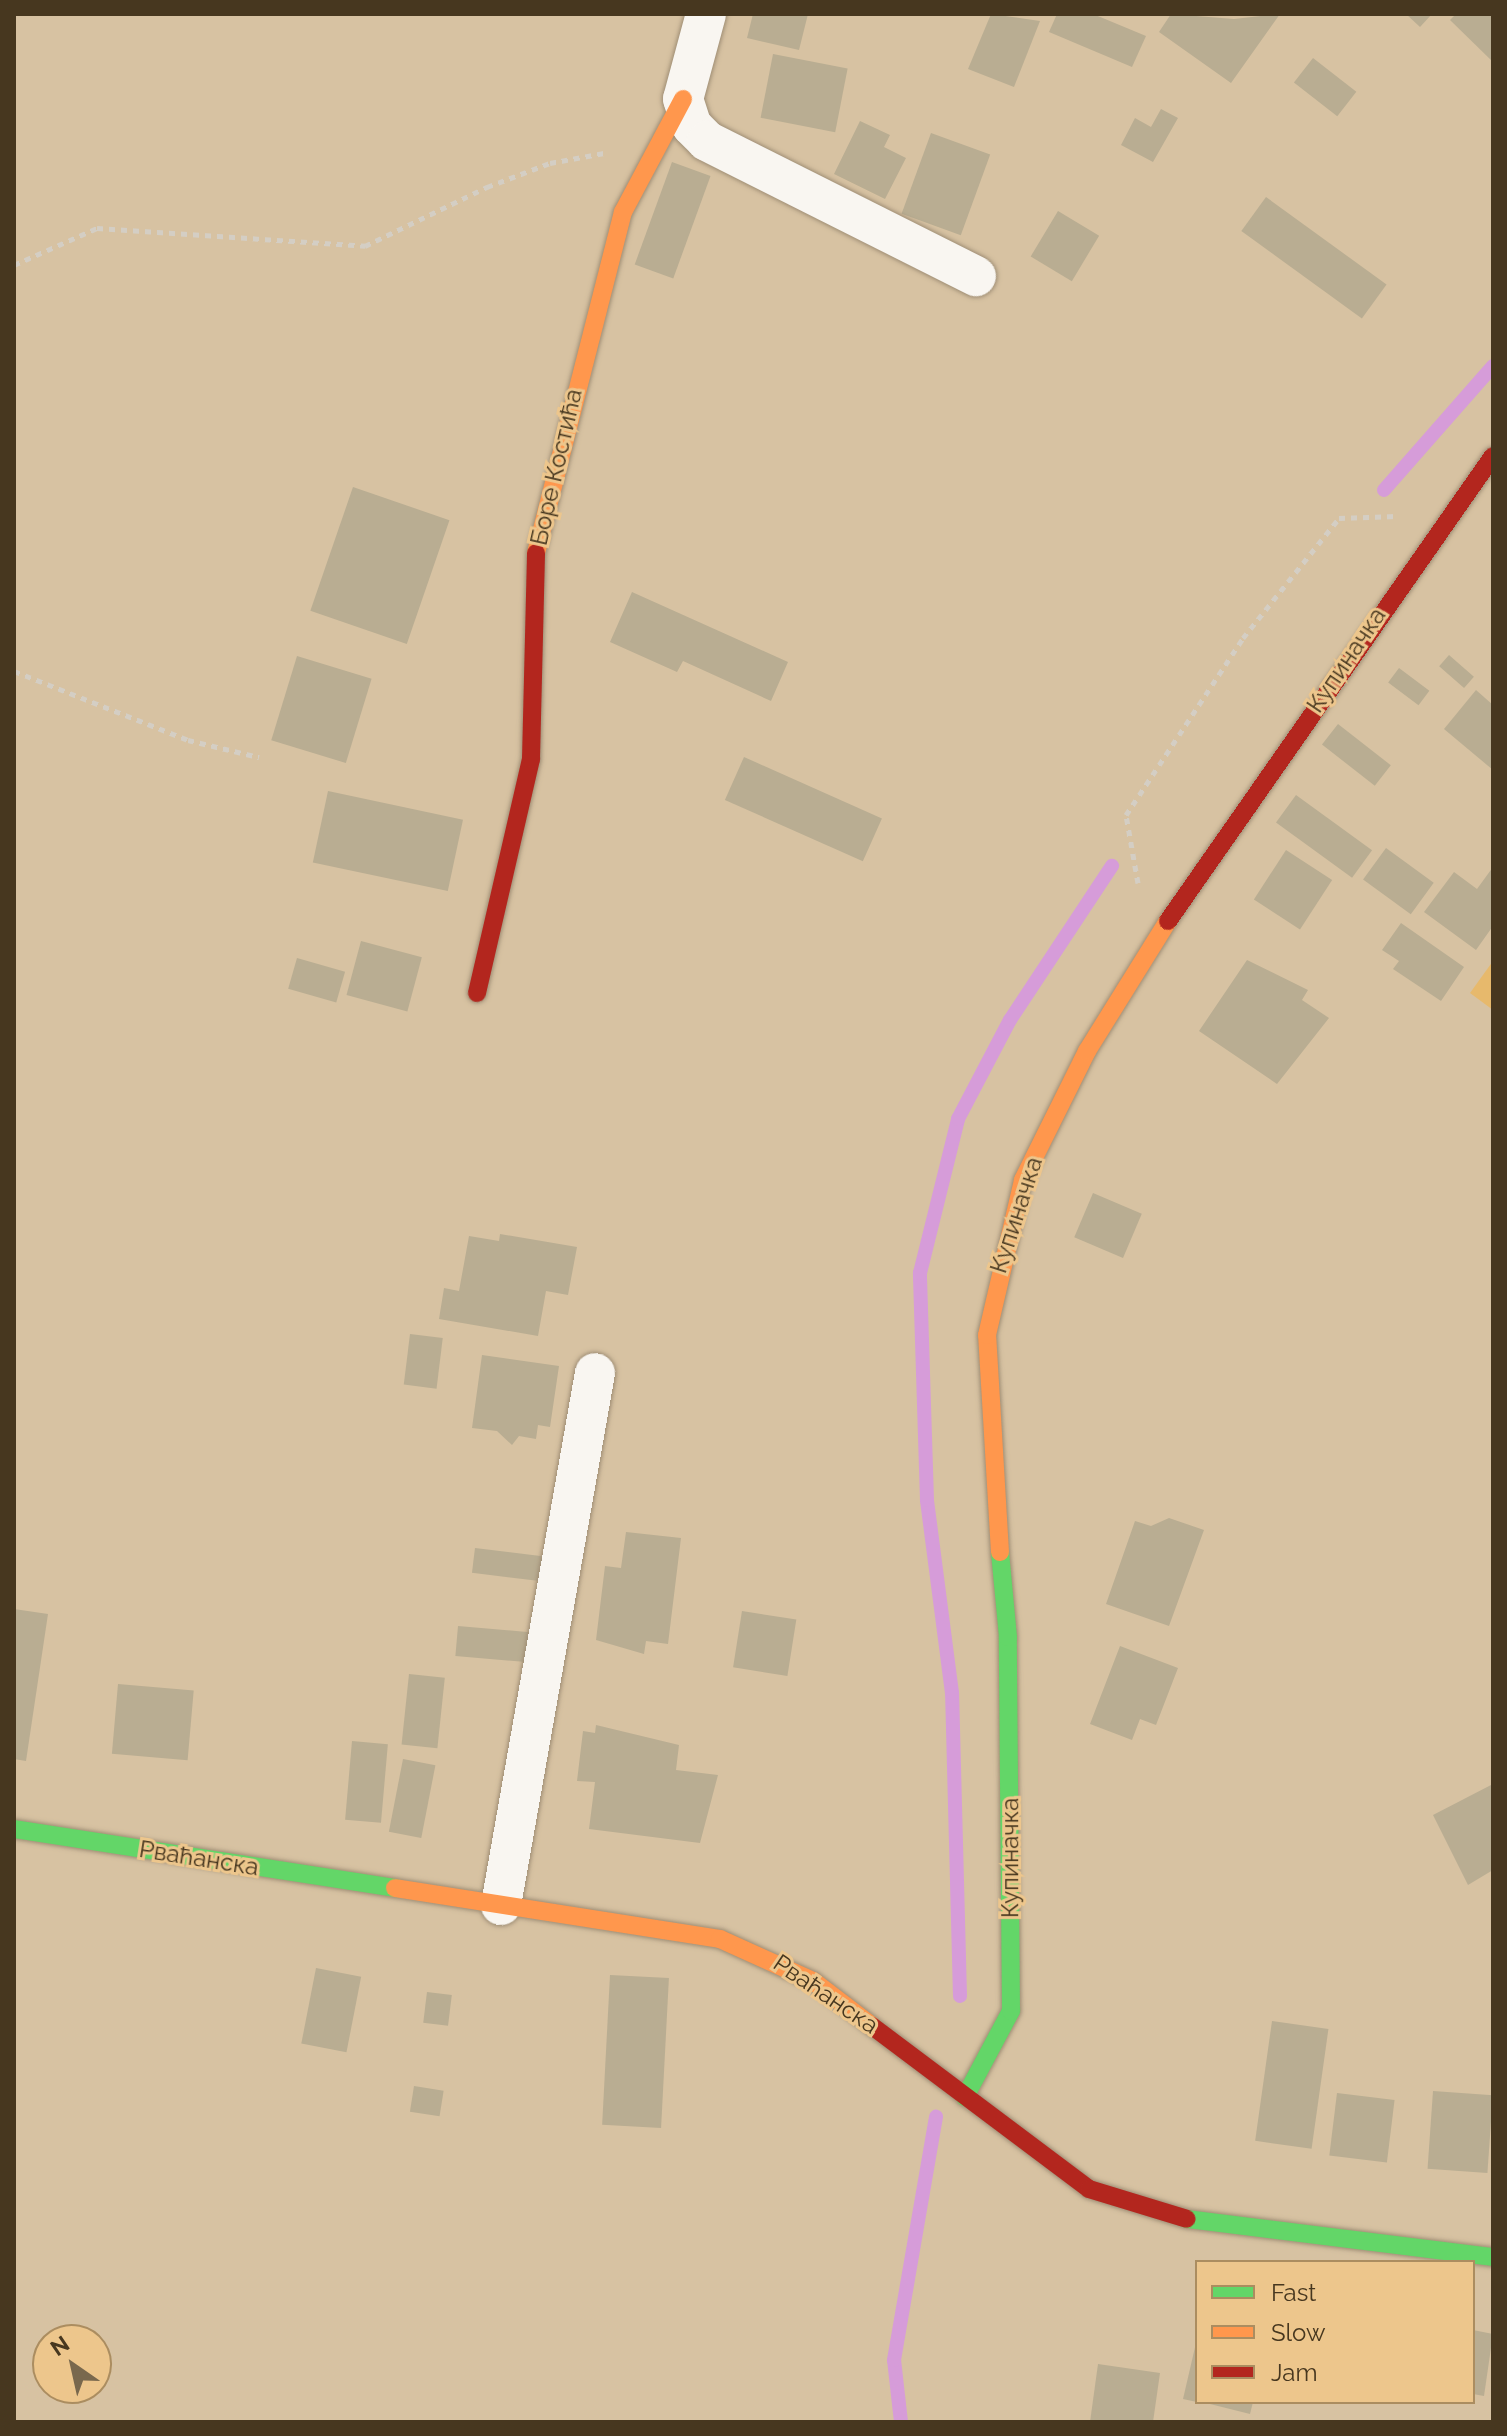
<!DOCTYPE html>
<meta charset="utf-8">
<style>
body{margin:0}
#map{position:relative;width:1507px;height:2436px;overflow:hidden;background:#d7c2a2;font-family:Raleway,sans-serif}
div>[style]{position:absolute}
.green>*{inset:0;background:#e7b96c}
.stream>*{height:14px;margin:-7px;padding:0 7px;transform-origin:7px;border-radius:7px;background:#d69cd9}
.building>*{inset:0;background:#b9ad92;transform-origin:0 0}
.path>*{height:5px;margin-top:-2.5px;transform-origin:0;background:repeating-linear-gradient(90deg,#d4cec4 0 6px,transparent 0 12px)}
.roads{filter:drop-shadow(0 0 2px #9f8e75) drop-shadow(0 0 2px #9f8e75)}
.street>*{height:40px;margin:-20px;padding:0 20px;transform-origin:20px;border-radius:20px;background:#f9f6f1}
.fast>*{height:18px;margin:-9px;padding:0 9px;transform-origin:9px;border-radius:9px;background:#63d668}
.slow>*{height:18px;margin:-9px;padding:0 9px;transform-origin:9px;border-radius:9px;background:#ff974d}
.jam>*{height:18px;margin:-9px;padding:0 9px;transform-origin:9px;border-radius:9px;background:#b3261e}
span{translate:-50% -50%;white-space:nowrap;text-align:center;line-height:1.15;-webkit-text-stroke:6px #edc68c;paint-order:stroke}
.street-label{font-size:24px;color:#47371f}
.frame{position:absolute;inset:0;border:16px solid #47371f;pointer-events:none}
.legend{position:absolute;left:1195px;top:2260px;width:280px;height:144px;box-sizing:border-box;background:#edc68c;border:2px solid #ab8d60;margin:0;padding:10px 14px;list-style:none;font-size:24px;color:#47371f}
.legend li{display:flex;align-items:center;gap:16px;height:40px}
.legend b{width:40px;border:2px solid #ab8d60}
.north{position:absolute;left:32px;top:2324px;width:80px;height:80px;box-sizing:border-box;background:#edc68c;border:2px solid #ab8d60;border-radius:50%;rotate:326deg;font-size:22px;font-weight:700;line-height:32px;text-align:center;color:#47371f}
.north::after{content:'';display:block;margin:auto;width:28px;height:36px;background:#79684d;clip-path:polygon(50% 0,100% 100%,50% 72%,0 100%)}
</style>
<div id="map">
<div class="green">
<div style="clip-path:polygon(1493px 961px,1493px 1010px,1470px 993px)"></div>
</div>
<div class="stream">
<div style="left:1384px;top:490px;width:165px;rotate:-48.7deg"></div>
<div style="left:960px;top:1996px;width:303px;rotate:-91.5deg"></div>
<div style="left:952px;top:1693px;width:195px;rotate:-97.4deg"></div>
<div style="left:927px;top:1500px;width:227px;rotate:-91.8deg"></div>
<div style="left:920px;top:1273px;width:159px;rotate:-76.1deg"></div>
<div style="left:958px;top:1119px;width:112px;rotate:-62.3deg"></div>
<div style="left:1010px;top:1020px;width:185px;rotate:-56.5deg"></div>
<div style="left:901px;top:2422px;width:62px;rotate:-96.4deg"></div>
<div style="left:894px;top:2360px;width:247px;rotate:-80.2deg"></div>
</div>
<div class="building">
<div style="clip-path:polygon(753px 14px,808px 14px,799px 50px,747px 38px)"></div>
<div style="clip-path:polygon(991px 14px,1040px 21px,1014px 87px,968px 69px)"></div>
<div style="clip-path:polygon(1057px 14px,1093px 14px,1146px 36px,1132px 67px,1049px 32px)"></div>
<div style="clip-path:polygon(1171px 14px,1234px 19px,1280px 14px,1231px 83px,1159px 32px)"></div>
<div style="clip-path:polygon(1406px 14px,1432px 14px,1420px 27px)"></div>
<div style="clip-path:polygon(1456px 14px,1493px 14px,1493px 62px,1450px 20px)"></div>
<div style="left:773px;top:54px;width:76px;height:65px;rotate:11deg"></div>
<div style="left:1313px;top:58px;width:55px;height:31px;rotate:38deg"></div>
<div style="clip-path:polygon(1161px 109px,1178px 118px,1153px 162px,1121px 145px,1135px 118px,1151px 127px)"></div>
<div style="clip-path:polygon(860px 121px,890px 135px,884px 147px,906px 158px,885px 199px,834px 174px)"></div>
<div style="left:931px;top:133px;width:63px;height:86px;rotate:20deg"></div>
<div style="left:672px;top:162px;width:41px;height:109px;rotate:20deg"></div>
<div style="left:1266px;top:197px;width:149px;height:42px;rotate:36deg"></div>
<div style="left:1058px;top:211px;width:48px;height:53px;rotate:31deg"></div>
<div style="left:353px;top:487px;width:102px;height:131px;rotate:19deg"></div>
<div style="clip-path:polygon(632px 592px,788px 662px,771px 701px,683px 661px,677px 672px,610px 642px)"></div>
<div style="left:1449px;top:655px;width:33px;height:15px;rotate:41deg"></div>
<div style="left:297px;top:656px;width:78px;height:88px;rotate:17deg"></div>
<div style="left:1399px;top:668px;width:38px;height:18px;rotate:37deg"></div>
<div style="clip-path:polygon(1476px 690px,1493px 705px,1493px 770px,1444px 729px)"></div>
<div style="left:1338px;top:724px;width:67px;height:26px;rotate:38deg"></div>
<div style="left:744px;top:757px;width:151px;height:47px;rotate:24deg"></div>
<div style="left:328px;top:791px;width:138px;height:73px;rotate:12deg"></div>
<div style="left:1296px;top:795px;width:94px;height:34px;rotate:36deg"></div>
<div style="left:1386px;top:848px;width:59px;height:39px;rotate:36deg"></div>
<div style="left:1286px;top:850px;width:55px;height:59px;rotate:33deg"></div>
<div style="clip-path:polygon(1493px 867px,1493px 926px,1476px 950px,1424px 912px,1454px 872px,1477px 889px)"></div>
<div style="clip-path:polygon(1401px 923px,1464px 967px,1441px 1001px,1393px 969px,1399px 961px,1382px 950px)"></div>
<div style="left:361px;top:941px;width:63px;height:56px;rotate:15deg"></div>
<div style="left:297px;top:958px;width:50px;height:32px;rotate:16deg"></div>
<div style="clip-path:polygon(1247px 960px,1308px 990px,1302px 1000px,1329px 1018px,1277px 1084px,1199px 1031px)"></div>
<div style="left:1093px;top:1193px;width:53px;height:48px;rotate:23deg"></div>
<div style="clip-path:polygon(500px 1234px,577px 1247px,568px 1295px,546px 1291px,538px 1336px,439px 1319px,444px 1288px,459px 1291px,469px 1236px,499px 1241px)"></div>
<div style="left:410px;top:1334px;width:33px;height:51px;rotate:7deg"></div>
<div style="clip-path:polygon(482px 1355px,559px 1366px,550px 1427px,538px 1425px,536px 1439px,519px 1436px,512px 1445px,497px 1431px,472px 1428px)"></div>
<div style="clip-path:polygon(1169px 1518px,1204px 1530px,1169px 1626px,1106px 1604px,1135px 1521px,1151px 1526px)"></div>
<div style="clip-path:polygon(626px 1532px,681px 1538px,668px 1644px,646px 1641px,644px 1654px,596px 1640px,605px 1566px,621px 1568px)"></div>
<div style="left:475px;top:1548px;width:70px;height:25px;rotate:7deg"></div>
<div style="clip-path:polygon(14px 1609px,48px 1614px,26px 1761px,14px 1759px)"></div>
<div style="left:742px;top:1611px;width:55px;height:57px;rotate:9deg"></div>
<div style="left:458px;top:1626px;width:83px;height:30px;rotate:5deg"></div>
<div style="clip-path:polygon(1120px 1646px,1178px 1668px,1156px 1725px,1140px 1719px,1132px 1740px,1090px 1724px)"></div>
<div style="left:409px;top:1674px;width:36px;height:71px;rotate:6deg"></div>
<div style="left:118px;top:1684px;width:76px;height:70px;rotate:5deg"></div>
<div style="clip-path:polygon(596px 1725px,679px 1745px,676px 1770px,718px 1775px,700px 1843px,589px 1829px,595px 1782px,577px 1781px,583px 1731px,595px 1733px)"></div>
<div style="left:352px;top:1741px;width:36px;height:79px;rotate:5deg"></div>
<div style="left:403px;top:1759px;width:33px;height:74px;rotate:11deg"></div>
<div style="clip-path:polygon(1493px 1784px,1493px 1870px,1468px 1885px,1433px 1815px)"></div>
<div style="left:316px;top:1968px;width:46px;height:77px;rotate:11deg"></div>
<div style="left:610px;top:1975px;width:59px;height:150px;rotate:3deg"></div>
<div style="left:427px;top:1992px;width:25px;height:31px;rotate:7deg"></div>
<div style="left:1272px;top:2021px;width:57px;height:121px;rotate:8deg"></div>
<div style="left:414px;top:2086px;width:30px;height:26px;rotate:9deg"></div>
<div style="left:1433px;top:2091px;width:60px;height:78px;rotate:4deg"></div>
<div style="left:1337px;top:2093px;width:58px;height:63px;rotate:7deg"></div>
<div style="clip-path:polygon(1473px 2330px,1493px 2334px,1484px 2396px,1473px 2394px)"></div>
<div style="clip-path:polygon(1196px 2343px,1197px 2344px,1197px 2402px,1183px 2399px)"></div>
<div style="clip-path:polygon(1098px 2364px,1160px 2373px,1153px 2422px,1090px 2422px)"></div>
<div style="clip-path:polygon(1202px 2402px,1253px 2402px,1250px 2414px)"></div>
</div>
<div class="path">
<div style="left:14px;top:265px;width:91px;rotate:-24deg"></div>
<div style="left:97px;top:228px;width:269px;rotate:3.8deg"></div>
<div style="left:365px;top:246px;width:136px;rotate:-25.8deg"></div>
<div style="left:487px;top:187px;width:67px;rotate:-20.9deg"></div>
<div style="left:550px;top:163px;width:55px;rotate:-10.5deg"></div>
<div style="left:14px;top:671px;width:187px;rotate:21.6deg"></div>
<div style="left:188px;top:740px;width:73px;rotate:13.5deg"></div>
<div style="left:1138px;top:883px;width:69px;rotate:-100deg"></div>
<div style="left:1126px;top:815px;width:212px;rotate:-56.5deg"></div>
<div style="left:1243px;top:638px;width:154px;rotate:-51.3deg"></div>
<div style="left:1339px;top:518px;width:58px;rotate:-2deg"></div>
</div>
<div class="roads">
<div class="street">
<div style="left:706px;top:14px;width:88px;rotate:105.1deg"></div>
<div style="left:683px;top:99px;width:28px;rotate:72deg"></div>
<div style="left:692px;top:126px;width:21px;rotate:45deg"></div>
<div style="left:707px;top:141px;width:301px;rotate:26.7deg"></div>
<div style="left:501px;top:1905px;width:540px;rotate:-79.98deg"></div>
</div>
<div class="fast">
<div style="left:14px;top:1829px;width:386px;rotate:8.8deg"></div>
<div style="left:965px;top:2097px;width:98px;rotate:-61.9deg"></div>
<div style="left:1011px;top:2011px;width:374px;rotate:-90.5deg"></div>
<div style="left:1008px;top:1637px;width:85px;rotate:-95.4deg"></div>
<div style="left:1187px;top:2219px;width:308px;rotate:7.1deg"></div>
</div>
<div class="slow">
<div style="left:536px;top:553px;width:352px;rotate:-75.7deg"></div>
<div style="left:623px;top:212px;width:128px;rotate:-62deg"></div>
<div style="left:1000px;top:1552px;width:217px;rotate:-93.4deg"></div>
<div style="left:987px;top:1335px;width:159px;rotate:-76.9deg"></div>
<div style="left:1023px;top:1180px;width:144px;rotate:-63.6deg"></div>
<div style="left:1087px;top:1051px;width:153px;rotate:-58.1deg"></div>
<div style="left:395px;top:1888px;width:329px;rotate:8.9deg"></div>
<div style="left:720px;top:1939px;width:102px;rotate:24.3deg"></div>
<div style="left:813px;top:1981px;width:74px;rotate:37.3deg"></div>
</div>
<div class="jam">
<div style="left:1168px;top:921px;width:567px;rotate:-55.05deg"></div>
<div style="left:477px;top:993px;width:240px;rotate:-77deg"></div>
<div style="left:531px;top:759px;width:206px;rotate:-88.6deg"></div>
<div style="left:872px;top:2026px;width:271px;rotate:36.9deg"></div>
<div style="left:1089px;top:2189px;width:102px;rotate:17deg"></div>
</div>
</div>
<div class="street-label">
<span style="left:556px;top:467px;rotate:-77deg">Боре Костића</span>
<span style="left:1346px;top:660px;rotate:-56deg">Купиначка</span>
<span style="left:1016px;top:1215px;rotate:-72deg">Купиначка</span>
<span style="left:199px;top:1858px;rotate:9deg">Рваћанска</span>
<span style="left:1010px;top:1858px;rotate:-90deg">Купиначка</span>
<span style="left:826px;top:1994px;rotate:34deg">Рваћанска</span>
</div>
<div class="frame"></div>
<ul class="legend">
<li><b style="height:10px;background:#63d668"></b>Fast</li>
<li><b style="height:10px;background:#ff974d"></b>Slow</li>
<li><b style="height:10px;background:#b3261e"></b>Jam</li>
</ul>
<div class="north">N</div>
</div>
